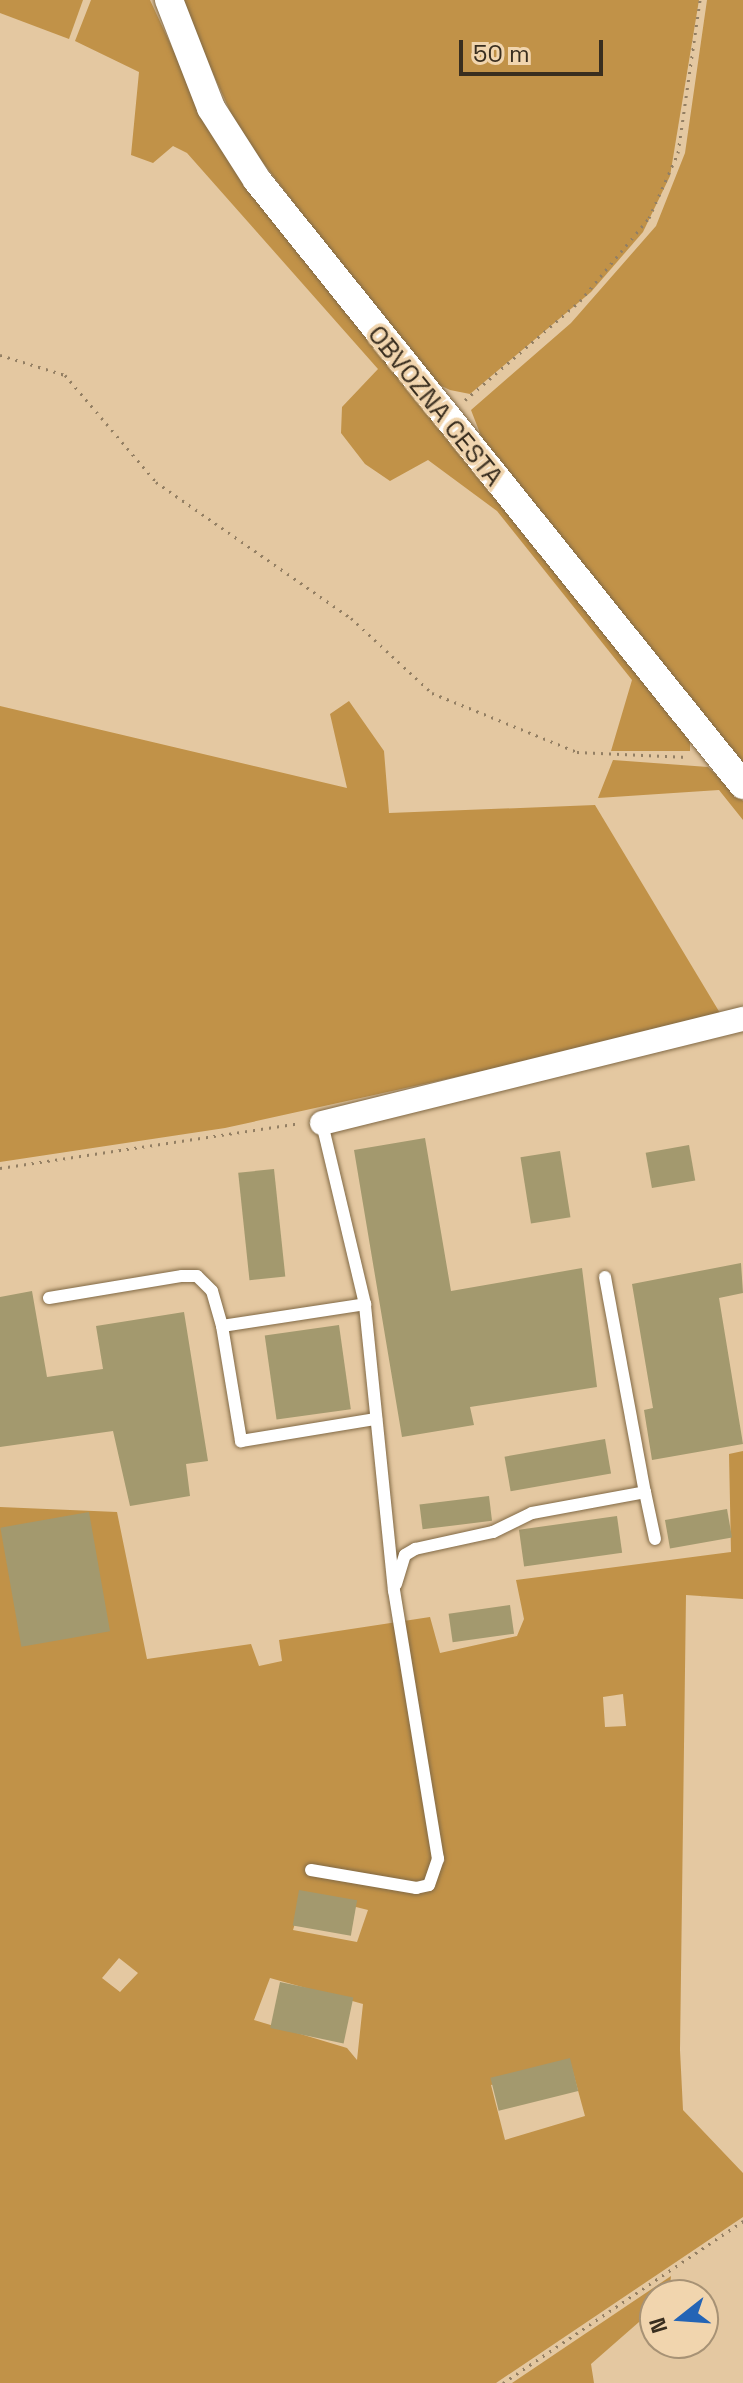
<!DOCTYPE html>
<style>
body{margin:0}
#map{position:relative;width:743px;height:2383px;overflow:hidden;background:#e4c8a1;font-family:"Space Grotesk",sans-serif}
div>[style]{position:absolute}
.green>*{inset:0;background:#c19248}
.building>*{inset:0;background:#a3996e;transform-origin:0 0}
.path>*{height:3px;margin-top:-1.5px;transform-origin:0;background:repeating-linear-gradient(90deg,#937f63 0 2px,transparent 0 8px)}
.roads{filter:drop-shadow(0 0 2px #816945) drop-shadow(0 0 2px #816945)}
.service>*{height:12px;margin:-6px;padding:0 6px;transform-origin:6px;border-radius:6px;background:#fff}
.minor>*{height:24px;margin:-12px;padding:0 12px;transform-origin:12px;border-radius:12px;background:#fff}
.tertiary>*{height:28px;margin:-14px;padding:0 14px;transform-origin:14px;border-radius:14px;background:#fff}
span{translate:-50% -50%;white-space:nowrap;text-align:center;line-height:1.15;-webkit-text-stroke:7px #f1d5ae;paint-order:stroke}
.street-label{font-size:26px;color:#392e1f}
.north{position:absolute;left:639px;top:2279px;width:80px;height:80px;box-sizing:border-box;background:#f1d5ae;border:2px solid #a79275;border-radius:50%;rotate:253deg;font-size:22px;font-weight:700;line-height:32px;text-align:center;color:#392e1f}
.north::after{content:'';display:block;margin:auto;width:28px;height:36px;background:#2464b5;clip-path:polygon(50% 0,100% 100%,50% 72%,0 100%)}
.scale{position:absolute;left:459px;top:40px;width:144px;height:36px;box-sizing:border-box;border:4px solid #392e1f;border-top:0;padding-left:10px;font-size:24px;line-height:28px;white-space:nowrap;color:#392e1f;-webkit-text-stroke:6px #f1d5ae;paint-order:stroke}
</style>
<div id="map">
<div class="green">
<div style="clip-path:polygon(0 0,83px 0,69px 39px,0 13px)"></div>
<div style="clip-path:polygon(91px 0,150px 0,203px 114px,690px 741px,690px 751px,611px 751px,632px 680px,497px 511px,428px 460px,390px 481px,365px 464px,341px 433px,342px 407px,378px 369px,187px 153px,173px 146px,153px 163px,131px 155px,139px 72px,75px 41px)"></div>
<div style="clip-path:polygon(180px 0,699px 0,670px 176px,643px 232px,591px 292px,470px 394px,450px 390px,429px 380px,239px 131px)"></div>
<div style="clip-path:polygon(707px 0,743px 0,743px 767px,488px 454px,471px 410px,571px 323px,656px 226px,685px 153px)"></div>
<div style="clip-path:polygon(349px 701px,384px 751px,389px 813px,595px 805px,723px 1018px,225px 1128px,0 1162px,0 706px,347px 788px,330px 714px)"></div>
<div style="clip-path:polygon(613px 760px,708px 767px,743px 801px,743px 820px,719px 790px,598px 798px)"></div>
<div style="clip-path:polygon(evenodd,743px 1451px,743px 1599px,686px 1595px,680px 2050px,683px 2110px,743px 2173px,743px 2217px,496px 2383px,0 2383px,0 1507px,117px 1512px,147px 1659px,251px 1644px,259px 1666px,282px 1661px,279px 1640px,430px 1617px,440px 1653px,517px 1636px,524px 1619px,516px 1580px,731px 1552px,729px 1454px,743px 1451px,623px 1694px,626px 1726px,605px 1727px,603px 1697px,623px 1694px,743px 1451px,304px 1894px,368px 1910px,357px 1942px,293px 1930px,304px 1894px,743px 1451px,119px 1958px,138px 1973px,120px 1992px,102px 1978px,119px 1958px,743px 1451px,270px 1978px,363px 2004px,357px 2060px,347px 2048px,254px 2020px,270px 1978px,743px 1451px,571px 2065px,585px 2116px,505px 2140px,491px 2085px,571px 2065px)"></div>
<div style="clip-path:polygon(671px 2276px,669px 2295px,655px 2295px,655px 2308px,591px 2364px,594px 2383px,512px 2383px)"></div>
</div>
<div class="building">
<div style="clip-path:polygon(425px 1138px,451px 1291px,582px 1268px,597px 1387px,470px 1407px,474px 1425px,402px 1437px,354px 1150px)"></div>
<div style="left:689px;top:1145px;width:36px;height:44px;rotate:80deg"></div>
<div style="left:560px;top:1151px;width:67px;height:40px;rotate:81deg"></div>
<div style="left:274px;top:1169px;width:108px;height:36px;rotate:84deg"></div>
<div style="clip-path:polygon(741px 1263px,743px 1293px,719px 1298px,743px 1444px,652px 1460px,644px 1410px,653px 1408px,632px 1284px)"></div>
<div style="clip-path:polygon(32px 1291px,47px 1377px,103px 1369px,96px 1326px,184px 1312px,208px 1461px,186px 1464px,190px 1496px,130px 1506px,113px 1431px,0 1447px,0 1297px)"></div>
<div style="left:339px;top:1325px;width:85px;height:75px;rotate:82deg"></div>
<div style="left:605px;top:1439px;width:35px;height:102px;rotate:80deg"></div>
<div style="left:489px;top:1496px;width:25px;height:70px;rotate:83deg"></div>
<div style="left:727px;top:1509px;width:29px;height:63px;rotate:80deg"></div>
<div style="left:89px;top:1512px;width:121px;height:90px;rotate:80deg"></div>
<div style="left:617px;top:1516px;width:37px;height:99px;rotate:82deg"></div>
<div style="left:510px;top:1605px;width:29px;height:62px;rotate:82deg"></div>
<div style="left:299px;top:1890px;width:59px;height:36px;rotate:10deg"></div>
<div style="left:280px;top:1982px;width:75px;height:47px;rotate:12deg"></div>
<div style="left:570px;top:2058px;width:34px;height:82px;rotate:76deg"></div>
</div>
<div class="path">
<div style="left:0;top:355px;width:68px;rotate:17.1deg"></div>
<div style="left:65px;top:375px;width:140px;rotate:49.6deg"></div>
<div style="left:156px;top:482px;width:238px;rotate:34.9deg"></div>
<div style="left:351px;top:618px;width:110px;rotate:42.8deg"></div>
<div style="left:432px;top:693px;width:157px;rotate:22.1deg"></div>
<div style="left:577px;top:752px;width:111px;rotate:2.6deg"></div>
<div style="left:465px;top:400px;width:152px;rotate:-40.7deg"></div>
<div style="left:580px;top:301px;width:108px;rotate:-50.3deg"></div>
<div style="left:649px;top:218px;width:71px;rotate:-66deg"></div>
<div style="left:678px;top:153px;width:155px;rotate:-81.8deg"></div>
<div style="left:0;top:1168px;width:304px;rotate:-8.5deg"></div>
<div style="left:503px;top:2383px;width:290px;rotate:-34deg"></div>
</div>
<div class="roads">
<div class="service">
<div style="left:605px;top:1277px;width:219px;rotate:79.5deg"></div>
<div style="left:49px;top:1298px;width:135px;rotate:-9.4deg"></div>
<div style="left:182px;top:1276px;width:15px"></div>
<div style="left:197px;top:1276px;width:21px;rotate:45deg"></div>
<div style="left:212px;top:1291px;width:36px;rotate:74deg"></div>
<div style="left:222px;top:1326px;width:145px;rotate:-8.7deg"></div>
<div style="left:222px;top:1326px;width:117px;rotate:80.6deg"></div>
<div style="left:241px;top:1441px;width:137px;rotate:-9.3deg"></div>
<div style="left:396px;top:1584px;width:30px;rotate:-73deg"></div>
<div style="left:405px;top:1555px;width:12px;rotate:-31deg"></div>
<div style="left:415px;top:1549px;width:80px;rotate:-12.3deg"></div>
<div style="left:493px;top:1532px;width:43px;rotate:-26deg"></div>
<div style="left:532px;top:1513px;width:115px;rotate:-10.5deg"></div>
<div style="left:645px;top:1492px;width:48px;rotate:78deg"></div>
<div style="left:311px;top:1870px;width:107px;rotate:9.7deg"></div>
<div style="left:416px;top:1888px;width:13px;rotate:-13deg"></div>
<div style="left:429px;top:1885px;width:28px;rotate:-71deg"></div>
<div style="left:438px;top:1859px;width:272px;rotate:-99.3deg"></div>
<div style="left:394px;top:1591px;width:288px;rotate:-95.8deg"></div>
<div style="left:365px;top:1304px;width:186px;rotate:-103.4deg"></div>
</div>
<div class="minor">
<div style="left:322px;top:1123px;width:434px;rotate:-13.9deg"></div>
</div>
<div class="tertiary">
<div style="left:169px;top:0;width:116px;rotate:68.7deg"></div>
<div style="left:211px;top:108px;width:85px;rotate:57.4deg"></div>
<div style="left:257px;top:180px;width:776px;rotate:51.22deg"></div>
</div>
</div>
<div class="street-label">
<span style="left:435px;top:406px;rotate:51deg">OBVOZNA CESTA</span>
</div>
<div class="north">N</div>
<div class="scale">50 m</div>
</div>
